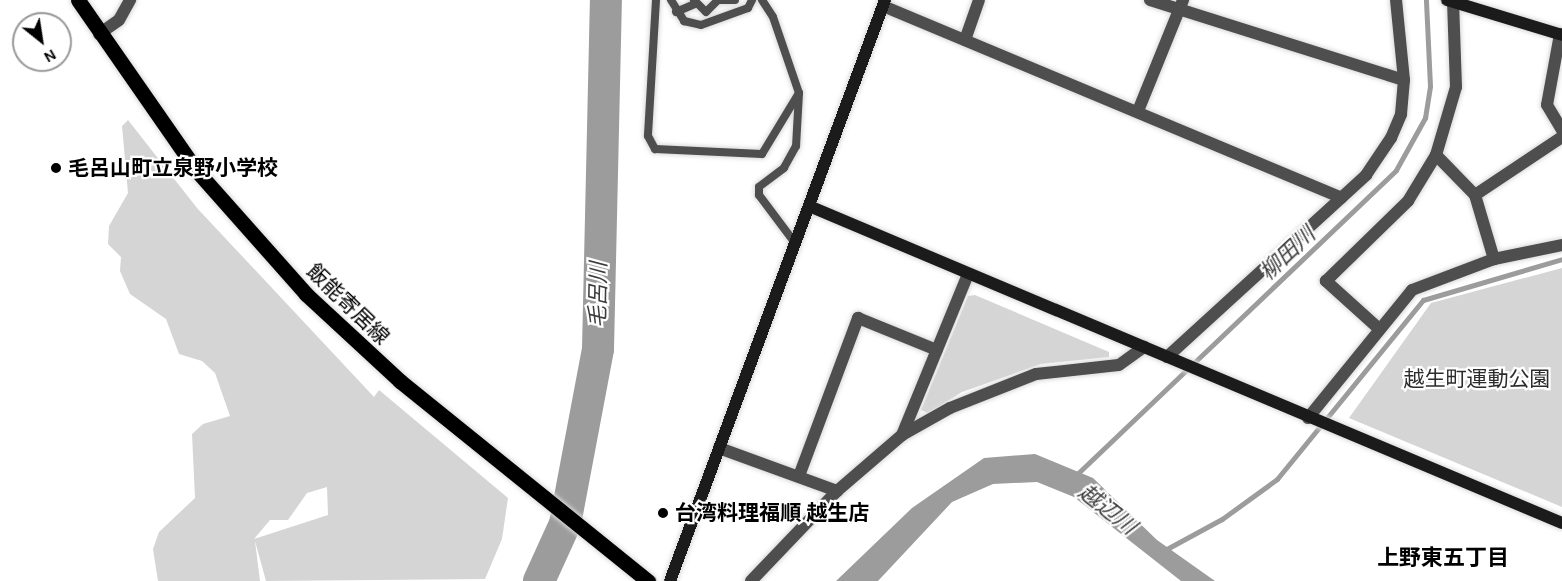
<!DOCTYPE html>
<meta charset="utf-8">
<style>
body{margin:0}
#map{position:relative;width:1562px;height:581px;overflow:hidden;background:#fff;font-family:Karla,"Noto Sans JP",sans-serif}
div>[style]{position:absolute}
.green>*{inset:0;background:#d5d5d5}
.water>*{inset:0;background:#9c9c9c}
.stream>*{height:5px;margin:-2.5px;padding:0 2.5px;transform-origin:2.5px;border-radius:2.5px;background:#9c9c9c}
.river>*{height:32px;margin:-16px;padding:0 16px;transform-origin:16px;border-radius:16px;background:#9c9c9c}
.roads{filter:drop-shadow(0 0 2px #dbdbdb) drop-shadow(0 0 2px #dbdbdb)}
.lane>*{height:8px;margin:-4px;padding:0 4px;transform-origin:4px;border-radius:4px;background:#4e4e4e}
.street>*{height:12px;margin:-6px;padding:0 6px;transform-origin:6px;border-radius:6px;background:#4e4e4e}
.secondary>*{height:12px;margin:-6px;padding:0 6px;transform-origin:6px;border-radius:6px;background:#1b1b1b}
.primary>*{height:15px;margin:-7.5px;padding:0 7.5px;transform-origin:7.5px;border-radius:7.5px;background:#000}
.dots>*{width:16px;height:16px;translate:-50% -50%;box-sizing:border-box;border:3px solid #fff;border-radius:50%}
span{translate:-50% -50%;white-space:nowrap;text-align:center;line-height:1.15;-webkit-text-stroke:4.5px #fff;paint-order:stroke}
.poi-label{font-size:21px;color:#000;font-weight:700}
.left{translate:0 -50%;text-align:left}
.street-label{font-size:21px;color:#000}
.park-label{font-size:21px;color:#2c2c2c}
.water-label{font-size:22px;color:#3d3d3d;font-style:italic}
.neighbourhood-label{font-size:22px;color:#000;font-weight:700}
.north{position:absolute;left:12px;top:12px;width:60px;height:60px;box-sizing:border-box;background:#fff;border:2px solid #999;border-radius:50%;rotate:150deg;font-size:16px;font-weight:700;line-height:24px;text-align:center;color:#000}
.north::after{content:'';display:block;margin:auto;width:21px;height:27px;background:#000;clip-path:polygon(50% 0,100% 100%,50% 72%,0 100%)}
</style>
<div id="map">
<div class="green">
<div style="clip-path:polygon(evenodd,128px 120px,197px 208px,374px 397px,379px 390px,508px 498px,502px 539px,485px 579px,266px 581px,255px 541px,260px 581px,158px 581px,153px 549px,159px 532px,195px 498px,192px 434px,203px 424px,230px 416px,215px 373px,202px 361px,179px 354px,166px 319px,130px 294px,120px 271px,121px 257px,108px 244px,109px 226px,128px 193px,122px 126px,128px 120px,327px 487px,328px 515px,254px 539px,270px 520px,288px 520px,307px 493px,327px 487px)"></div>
<div style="clip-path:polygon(1562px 268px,1562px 507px,1349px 418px,1431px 303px)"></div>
<div style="clip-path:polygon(975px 295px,1109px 352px,1109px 357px,1041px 364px,962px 392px,928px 413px,921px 410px,968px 296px)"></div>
</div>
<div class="water">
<div style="clip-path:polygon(1035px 454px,1093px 478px,1157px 540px,1215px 581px,1181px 581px,1074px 497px,1037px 482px,993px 484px,952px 502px,878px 581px,836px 581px,912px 508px,984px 458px)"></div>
</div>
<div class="stream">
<div style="left:1075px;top:476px;width:443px;rotate:-43.6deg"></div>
<div style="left:1396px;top:170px;width:60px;rotate:-60.9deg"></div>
<div style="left:1425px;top:118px;width:32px;rotate:-81deg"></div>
<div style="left:1430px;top:86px;width:86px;rotate:-92.7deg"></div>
<div style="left:1163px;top:551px;width:67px;rotate:-28.5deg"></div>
<div style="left:1222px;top:519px;width:68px;rotate:-36deg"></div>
<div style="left:1277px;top:479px;width:231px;rotate:-50.8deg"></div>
<div style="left:1423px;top:300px;width:145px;rotate:-16.4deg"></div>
</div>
<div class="river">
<div style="left:539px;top:581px;width:63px;rotate:-65.5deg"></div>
<div style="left:565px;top:524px;width:178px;rotate:-79.3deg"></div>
<div style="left:598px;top:349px;width:349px;rotate:-88.7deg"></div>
</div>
<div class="roads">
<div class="lane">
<div style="left:656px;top:0;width:136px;rotate:93.4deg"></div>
<div style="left:648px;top:136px;width:15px;rotate:62deg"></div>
<div style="left:655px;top:149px;width:107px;rotate:2.7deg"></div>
<div style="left:762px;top:154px;width:71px;rotate:-58.8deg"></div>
<div style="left:799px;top:93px;width:53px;rotate:93.2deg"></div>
<div style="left:796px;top:146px;width:25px;rotate:119deg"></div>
<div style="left:784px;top:168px;width:31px;rotate:143deg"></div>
<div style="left:759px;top:187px;width:8px;rotate:90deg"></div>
<div style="left:759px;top:195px;width:60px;rotate:53.1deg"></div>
<div style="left:671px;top:0;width:25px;rotate:58deg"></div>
<div style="left:684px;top:21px;width:17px;rotate:13deg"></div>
<div style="left:701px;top:25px;width:50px;rotate:-19.9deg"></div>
<div style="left:748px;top:8px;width:9px;rotate:-63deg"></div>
<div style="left:694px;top:0;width:17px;rotate:45deg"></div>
<div style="left:706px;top:12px;width:17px;rotate:-45deg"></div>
<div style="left:720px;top:0;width:15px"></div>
<div style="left:762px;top:0;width:20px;rotate:57deg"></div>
<div style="left:773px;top:17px;width:80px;rotate:71.1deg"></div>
<div style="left:676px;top:12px;width:21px;rotate:-23deg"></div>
</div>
<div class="street">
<div style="left:1150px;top:0;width:266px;rotate:17.5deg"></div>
<div style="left:883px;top:6px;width:497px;rotate:22.7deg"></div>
<div style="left:99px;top:34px;width:24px;rotate:-35deg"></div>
<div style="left:119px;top:20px;width:23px;rotate:-61deg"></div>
<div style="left:1560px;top:34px;width:72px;rotate:100.4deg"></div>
<div style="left:1547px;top:105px;width:29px;rotate:59deg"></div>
<div style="left:965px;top:40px;width:42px;rotate:-70.7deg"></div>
<div style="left:1138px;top:111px;width:120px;rotate:-67.9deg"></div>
<div style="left:1436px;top:155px;width:56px;rotate:45.7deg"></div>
<div style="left:1475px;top:195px;width:67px;rotate:73.5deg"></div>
<div style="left:1475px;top:195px;width:105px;rotate:-33.7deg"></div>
<div style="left:1377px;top:327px;width:69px;rotate:-138deg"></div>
<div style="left:1326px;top:281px;width:115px;rotate:-44.3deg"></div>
<div style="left:1408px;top:201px;width:54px;rotate:-58.7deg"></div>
<div style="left:1436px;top:155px;width:71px;rotate:-73.6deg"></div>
<div style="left:1456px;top:87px;width:85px;rotate:-92deg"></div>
<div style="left:1167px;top:357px;width:270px;rotate:-42.4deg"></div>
<div style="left:1366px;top:175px;width:45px;rotate:-56deg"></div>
<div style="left:1391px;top:138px;width:26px;rotate:-67deg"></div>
<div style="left:1401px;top:114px;width:34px;rotate:-85deg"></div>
<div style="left:1404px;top:80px;width:80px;rotate:-95.7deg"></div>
<div style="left:1308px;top:418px;width:165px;rotate:-50.9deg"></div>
<div style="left:1412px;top:290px;width:88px;rotate:-20.7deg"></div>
<div style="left:1494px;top:259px;width:69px;rotate:-11.6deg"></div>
<div style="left:902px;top:435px;width:174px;rotate:-67.7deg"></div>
<div style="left:719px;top:448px;width:126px;rotate:20deg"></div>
<div style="left:799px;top:476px;width:169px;rotate:-69.5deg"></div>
<div style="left:858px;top:318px;width:85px;rotate:22.1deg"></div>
<div style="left:751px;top:581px;width:124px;rotate:-46.3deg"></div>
<div style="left:837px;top:491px;width:86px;rotate:-40.7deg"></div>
<div style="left:902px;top:435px;width:55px;rotate:-29.4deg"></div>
<div style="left:950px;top:408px;width:92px;rotate:-21.6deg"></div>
<div style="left:1036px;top:374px;width:83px;rotate:-6.2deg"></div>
<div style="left:1119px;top:365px;width:31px;rotate:-36deg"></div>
</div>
<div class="secondary">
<div style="left:1447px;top:0;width:120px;rotate:16.9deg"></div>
<div style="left:809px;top:206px;width:817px;rotate:22.83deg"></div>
<div style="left:670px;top:581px;width:620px;rotate:-69.69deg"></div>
</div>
<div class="primary">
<div style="left:78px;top:0;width:207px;rotate:55.2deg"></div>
<div style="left:196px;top:170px;width:166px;rotate:48.4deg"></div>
<div style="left:306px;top:294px;width:128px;rotate:42.8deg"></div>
<div style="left:400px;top:381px;width:319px;rotate:38.9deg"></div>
</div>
</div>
<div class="dots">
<div style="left:56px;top:168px;background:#000"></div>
<div style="left:663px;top:513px;background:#000"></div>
</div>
<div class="poi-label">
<span class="left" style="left:68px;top:168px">毛呂山町立泉野小学校</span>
<span class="left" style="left:675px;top:513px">台湾料理福順 越生店</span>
</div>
<div class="street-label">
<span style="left:348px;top:304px;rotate:44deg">飯能寄居線</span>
</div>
<div class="park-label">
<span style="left:1477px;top:379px">越生町運動公園</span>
</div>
<div class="water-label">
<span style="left:1288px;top:254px;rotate:-43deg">柳田川</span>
<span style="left:599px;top:295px;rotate:-89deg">毛呂川</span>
<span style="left:1107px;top:510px;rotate:38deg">越辺川</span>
</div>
<div class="neighbourhood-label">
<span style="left:1443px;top:559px">上野東五丁目</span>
</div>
<div class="north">N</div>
</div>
